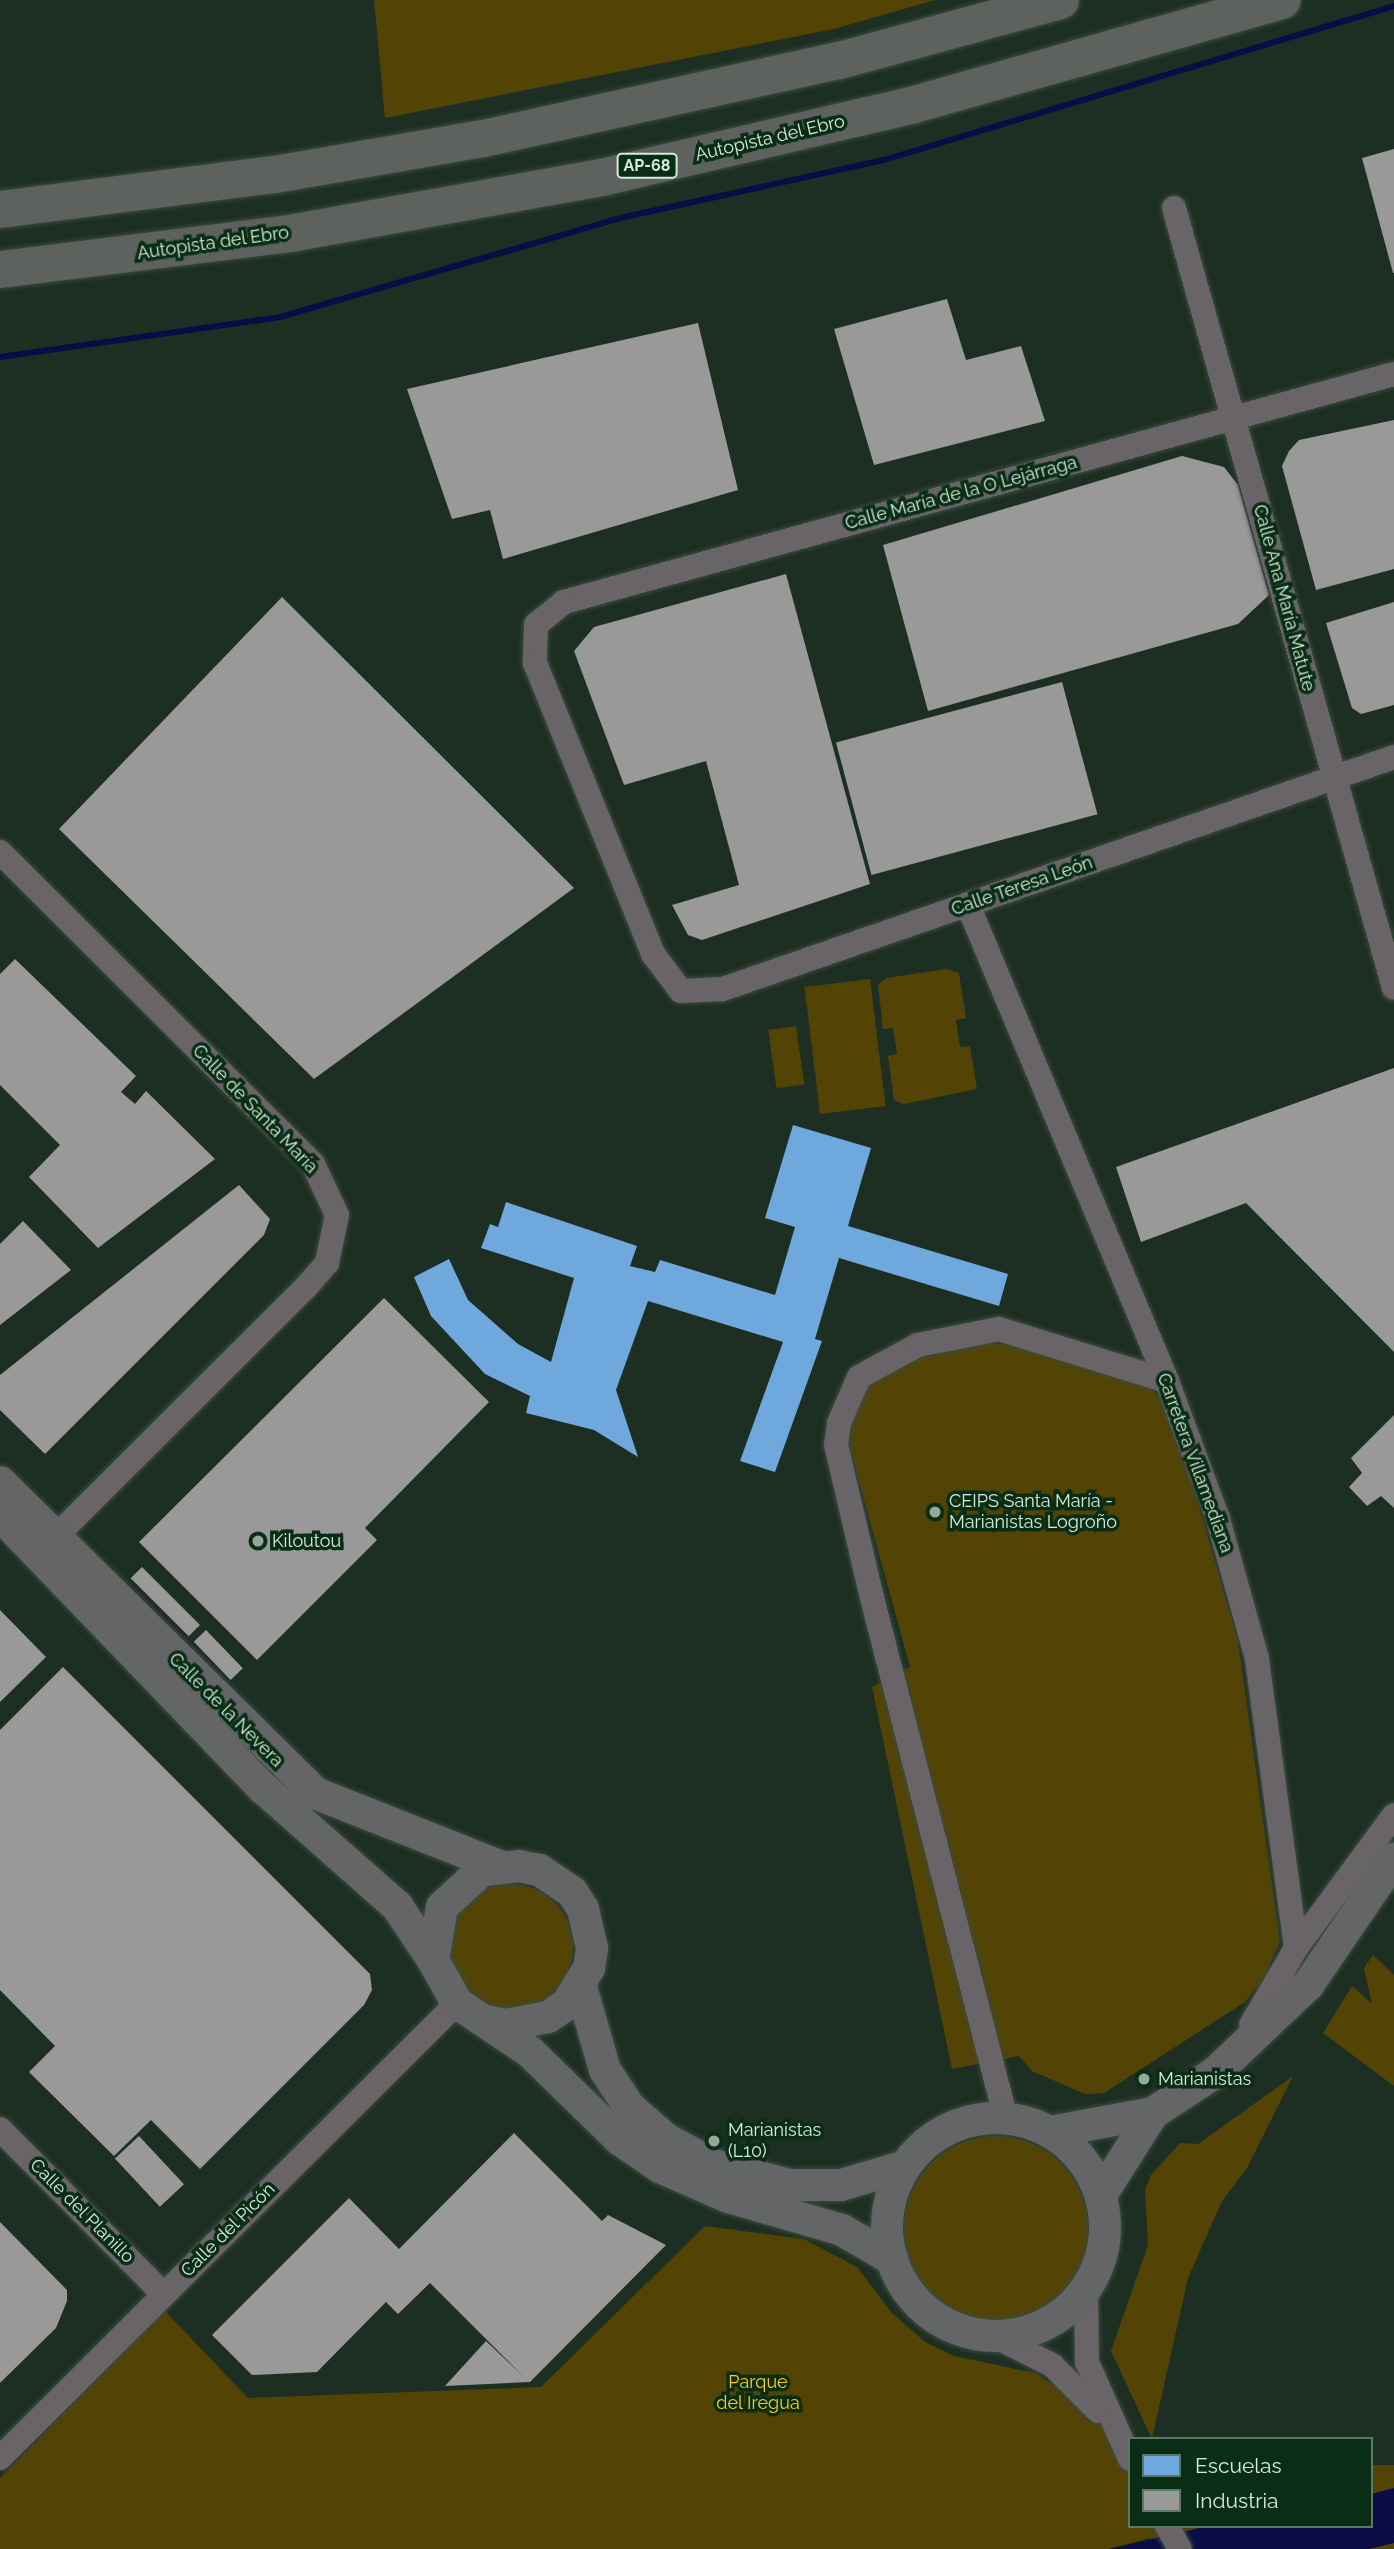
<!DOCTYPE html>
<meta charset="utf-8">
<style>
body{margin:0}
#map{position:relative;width:1394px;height:2549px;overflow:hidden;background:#1d2f22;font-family:Raleway,sans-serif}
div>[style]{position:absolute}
.green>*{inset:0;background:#534405;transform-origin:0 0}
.round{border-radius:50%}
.water>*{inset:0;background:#0a0c46}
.schools>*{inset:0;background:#6fa8dc}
.industry>*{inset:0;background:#999;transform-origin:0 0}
.stream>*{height:6px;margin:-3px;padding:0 3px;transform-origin:3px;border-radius:3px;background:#0a0c46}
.roads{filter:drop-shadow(0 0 2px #3c4b40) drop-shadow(0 0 2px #3c4b40)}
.minor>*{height:24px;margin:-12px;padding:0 12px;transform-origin:12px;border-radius:12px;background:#686468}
.major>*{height:32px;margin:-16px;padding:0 16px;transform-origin:16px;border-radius:16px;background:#646566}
.major>.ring{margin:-16px;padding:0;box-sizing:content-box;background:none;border:32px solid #646566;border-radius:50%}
.highway>*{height:37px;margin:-18.5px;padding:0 18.5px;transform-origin:18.5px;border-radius:18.5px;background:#5e625f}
.dots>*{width:19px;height:19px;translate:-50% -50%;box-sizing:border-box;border:4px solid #0a2d15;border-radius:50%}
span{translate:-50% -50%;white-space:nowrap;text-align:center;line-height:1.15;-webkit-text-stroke:7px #0a2d15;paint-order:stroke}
.shield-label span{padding:2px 5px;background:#0a2d15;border:2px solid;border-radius:5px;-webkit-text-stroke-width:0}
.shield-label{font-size:16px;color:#d6ead9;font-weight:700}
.street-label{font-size:18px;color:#d6ead9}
.poi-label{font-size:18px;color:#d6ead9}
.left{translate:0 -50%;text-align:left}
.park-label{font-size:18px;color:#ffcc1c}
.legend{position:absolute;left:1128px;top:2437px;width:245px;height:91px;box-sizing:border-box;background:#0a2d15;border:2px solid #5c7963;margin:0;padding:9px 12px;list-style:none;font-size:21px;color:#d6ead9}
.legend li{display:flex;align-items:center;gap:14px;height:35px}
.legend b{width:35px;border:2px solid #5c7963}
</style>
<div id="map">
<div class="green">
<div style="clip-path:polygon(374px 0,935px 0,834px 29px,385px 118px)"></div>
<div style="clip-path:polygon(947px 969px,959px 973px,966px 1018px,956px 1020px,960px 1047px,970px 1046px,977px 1089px,904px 1104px,894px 1100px,888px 1056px,897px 1054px,893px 1028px,883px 1029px,878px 985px,886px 978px)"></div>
<div style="left:870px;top:979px;width:128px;height:66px;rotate:83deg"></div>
<div style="left:796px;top:1026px;width:59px;height:28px;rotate:82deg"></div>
<div style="clip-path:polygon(991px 1343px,1035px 1347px,1149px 1386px,1160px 1398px,1172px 1414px,1238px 1641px,1280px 1942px,1263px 1980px,1245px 2002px,1104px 2093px,1085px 2094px,1032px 2071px,1019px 2056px,952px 2069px,872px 1687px,910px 1667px,849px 1445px,852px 1425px,867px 1387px,885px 1368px,905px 1358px)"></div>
<div class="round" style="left:447px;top:1884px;width:126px;height:126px"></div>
<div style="clip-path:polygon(1373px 1955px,1394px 1975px,1394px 2086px,1323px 2033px,1352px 1986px,1372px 2004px,1364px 1968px)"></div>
<div style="clip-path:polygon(1293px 2076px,1247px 2168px,1222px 2201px,1188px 2278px,1152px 2439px,1111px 2351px,1148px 2245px,1145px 2190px,1151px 2175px,1180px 2143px,1198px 2144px)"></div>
<div class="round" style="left:904px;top:2136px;width:184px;height:184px"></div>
<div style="clip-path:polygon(705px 2226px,804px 2239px,857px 2267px,891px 2312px,925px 2342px,954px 2356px,1035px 2373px,1067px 2394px,1090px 2423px,1111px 2410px,1130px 2445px,1130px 2526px,1371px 2526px,1371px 2465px,1394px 2465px,1394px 2549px,1157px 2549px,1150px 2538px,1109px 2549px,0 2549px,0 2478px,165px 2311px,248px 2398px,541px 2387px)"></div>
</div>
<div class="water">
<div style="clip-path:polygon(1394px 2488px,1394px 2543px,1369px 2549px,1109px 2549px,1208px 2526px,1371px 2526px,1371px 2494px)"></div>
</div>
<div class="schools">
<div style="clip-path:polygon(793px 1125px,871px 1148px,848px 1226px,1008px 1274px,999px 1306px,839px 1258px,815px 1339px,822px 1341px,775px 1472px,740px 1461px,783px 1342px,648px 1301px,616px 1390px,638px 1457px,594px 1430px,526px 1413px,530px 1396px,485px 1374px,431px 1316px,414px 1277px,449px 1259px,468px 1300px,518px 1344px,551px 1362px,574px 1278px,481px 1248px,490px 1224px,498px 1227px,506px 1202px,637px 1246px,630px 1266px,655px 1272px,660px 1260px,775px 1295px,795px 1227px,765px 1218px)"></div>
</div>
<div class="industry">
<div style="clip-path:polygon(1394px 149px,1394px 273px,1393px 273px,1362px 158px)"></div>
<div style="clip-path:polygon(947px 299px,966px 360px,1021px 346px,1045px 421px,874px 465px,834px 329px)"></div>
<div style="clip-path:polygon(698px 323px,738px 490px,503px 559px,490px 510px,452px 519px,407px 389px)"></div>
<div style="clip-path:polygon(1394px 420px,1394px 569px,1316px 590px,1282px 466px,1289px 451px,1299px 440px)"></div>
<div style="clip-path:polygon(1182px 456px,1224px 467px,1238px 485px,1269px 595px,1238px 624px,928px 711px,883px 545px)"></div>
<div style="clip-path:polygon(786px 574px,870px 884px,702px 940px,688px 935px,672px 905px,739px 885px,706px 761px,624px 785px,574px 651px,594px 627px)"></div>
<div style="clip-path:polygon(282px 597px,574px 888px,314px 1079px,59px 829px)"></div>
<div style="clip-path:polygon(1394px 602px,1394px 705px,1361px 714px,1352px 708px,1326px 623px)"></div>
<div style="left:1062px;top:682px;width:137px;height:234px;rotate:75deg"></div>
<div style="clip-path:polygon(15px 959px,136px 1076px,121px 1092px,135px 1104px,146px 1091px,215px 1159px,98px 1248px,29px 1177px,60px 1145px,0 1085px,0 974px)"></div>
<div style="clip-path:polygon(1394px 1068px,1394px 1352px,1246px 1203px,1141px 1242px,1116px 1167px)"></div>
<div style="clip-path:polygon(239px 1185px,270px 1219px,264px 1235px,45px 1454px,0 1410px,0 1375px)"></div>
<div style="clip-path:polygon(23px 1221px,71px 1270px,0 1325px,0 1244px)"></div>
<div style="clip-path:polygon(384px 1298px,489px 1402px,365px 1528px,377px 1540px,257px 1660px,139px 1542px)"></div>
<div style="clip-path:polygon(1394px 1415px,1394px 1508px,1381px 1496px,1367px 1506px,1349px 1487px,1362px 1473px,1351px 1458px)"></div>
<div style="left:142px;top:1567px;width:82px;height:16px;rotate:45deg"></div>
<div style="clip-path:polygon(0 1610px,46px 1657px,0 1702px)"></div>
<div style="left:206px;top:1630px;width:53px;height:17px;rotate:46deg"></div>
<div style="clip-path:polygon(63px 1667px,370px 1974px,372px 1990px,364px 2005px,200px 2169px,151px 2120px,114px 2156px,29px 2072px,55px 2046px,0 1990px,0 1730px)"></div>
<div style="clip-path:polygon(514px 2133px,602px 2221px,608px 2215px,666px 2245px,530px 2382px,445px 2386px,486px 2341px,524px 2377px,430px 2283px,398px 2314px,386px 2302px,317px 2372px,252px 2375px,212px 2335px,349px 2198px,399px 2249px)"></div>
<div style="left:139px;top:2136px;width:66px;height:33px;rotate:47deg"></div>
<div style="clip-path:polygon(0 2222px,67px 2290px,67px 2301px,56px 2328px,0 2383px)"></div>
</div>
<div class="stream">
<div style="left:0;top:357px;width:283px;rotate:-8.1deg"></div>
<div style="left:280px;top:317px;width:354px;rotate:-16.2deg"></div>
<div style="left:620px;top:218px;width:270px;rotate:-12.4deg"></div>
<div style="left:884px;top:160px;width:533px;rotate:-16.8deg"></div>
</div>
<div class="roads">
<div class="minor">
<div style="left:1174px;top:208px;width:810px;rotate:74.25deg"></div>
<div style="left:1394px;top:374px;width:861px;rotate:164.64deg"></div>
<div style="left:564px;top:602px;width:36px;rotate:141deg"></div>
<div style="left:536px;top:625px;width:38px;rotate:92deg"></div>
<div style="left:535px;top:663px;width:314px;rotate:67.9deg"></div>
<div style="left:653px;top:954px;width:46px;rotate:52.9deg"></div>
<div style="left:681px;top:991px;width:42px;rotate:-2.7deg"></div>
<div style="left:723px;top:989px;width:710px;rotate:-19.07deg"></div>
<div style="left:0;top:852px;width:442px;rotate:44.9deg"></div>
<div style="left:313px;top:1164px;width:56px;rotate:64.8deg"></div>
<div style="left:337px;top:1215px;width:49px;rotate:101.8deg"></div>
<div style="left:327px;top:1263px;width:32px;rotate:131deg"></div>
<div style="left:306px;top:1287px;width:354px;rotate:135.1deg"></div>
<div style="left:968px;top:905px;width:516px;rotate:67.31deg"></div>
<div style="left:1167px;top:1381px;width:147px;rotate:69.7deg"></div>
<div style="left:1218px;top:1519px;width:145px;rotate:74.4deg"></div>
<div style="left:1257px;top:1659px;width:292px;rotate:82.3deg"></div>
<div style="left:1296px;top:1948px;width:89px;rotate:120.3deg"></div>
<div style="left:1296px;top:1948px;width:165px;rotate:-53.6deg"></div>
<div style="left:1006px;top:2119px;width:538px;rotate:-104.42deg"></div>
<div style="left:872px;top:1598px;width:157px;rotate:-103.2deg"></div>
<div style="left:836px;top:1445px;width:22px;rotate:-82deg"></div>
<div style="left:839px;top:1423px;width:50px;rotate:-66.5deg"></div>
<div style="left:859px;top:1377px;width:67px;rotate:-28.5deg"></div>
<div style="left:918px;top:1345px;width:83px;rotate:-11.2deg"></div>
<div style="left:999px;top:1329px;width:176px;rotate:17.2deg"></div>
<div style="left:0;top:2129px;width:232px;rotate:45.3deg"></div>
<div style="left:1086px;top:2290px;width:72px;rotate:89.2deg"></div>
<div style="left:1087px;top:2362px;width:106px;rotate:66.1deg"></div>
<div style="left:996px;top:2337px;width:63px;rotate:26.6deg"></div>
<div style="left:1052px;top:2365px;width:65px;rotate:45deg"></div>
<div style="left:0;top:2458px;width:645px;rotate:-44.87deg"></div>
<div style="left:1167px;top:2526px;width:26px;rotate:61deg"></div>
</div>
<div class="major">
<div style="left:0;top:1482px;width:443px;rotate:44.6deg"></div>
<div style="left:315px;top:1793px;width:198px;rotate:21.6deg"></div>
<div style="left:0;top:1515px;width:379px;rotate:46.1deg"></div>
<div style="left:263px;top:1788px;width:179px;rotate:41.4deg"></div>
<div style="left:397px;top:1906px;width:65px;rotate:56.3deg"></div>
<div style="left:581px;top:1987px;width:86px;rotate:73.9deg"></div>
<div style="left:605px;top:2070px;width:45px;rotate:56.7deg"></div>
<div style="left:630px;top:2108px;width:48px;rotate:40.7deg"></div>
<div style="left:666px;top:2139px;width:55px;rotate:28.4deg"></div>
<div style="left:714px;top:2165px;width:78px;rotate:14.9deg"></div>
<div style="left:789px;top:2185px;width:52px"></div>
<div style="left:841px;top:2185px;width:67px;rotate:-16.5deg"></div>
<div style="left:483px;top:2020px;width:23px;rotate:13deg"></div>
<div style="left:505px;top:2025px;width:44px;rotate:-10.5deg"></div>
<div style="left:548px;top:2017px;width:23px;rotate:-34deg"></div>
<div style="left:567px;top:2004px;width:42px;rotate:-58.6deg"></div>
<div style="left:589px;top:1968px;width:20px;rotate:-81deg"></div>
<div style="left:592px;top:1948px;width:40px;rotate:-103deg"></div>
<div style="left:583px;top:1909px;width:20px;rotate:-123deg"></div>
<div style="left:572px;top:1892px;width:40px;rotate:-146deg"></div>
<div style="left:539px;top:1870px;width:20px;rotate:-169deg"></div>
<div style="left:519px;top:1866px;width:38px;rotate:173deg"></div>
<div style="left:481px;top:1871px;width:53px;rotate:137.3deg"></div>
<div style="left:442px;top:1907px;width:54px;rotate:99.6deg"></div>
<div style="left:433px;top:1960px;width:49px;rotate:60.8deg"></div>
<div style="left:457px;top:2003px;width:88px;rotate:33.9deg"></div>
<div style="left:530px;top:2052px;width:124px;rotate:44.3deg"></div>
<div style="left:619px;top:2139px;width:50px;rotate:34.3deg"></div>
<div style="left:660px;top:2167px;width:74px;rotate:23.8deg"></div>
<div style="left:728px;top:2197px;width:119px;rotate:16.1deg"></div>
<div style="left:842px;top:2230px;width:58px;rotate:30.1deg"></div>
<div class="ring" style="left:887px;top:2118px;width:186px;height:186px"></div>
<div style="left:1050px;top:2132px;width:105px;rotate:-10.5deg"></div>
<div style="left:1153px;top:2113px;width:75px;rotate:-33.1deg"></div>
<div style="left:1216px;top:2072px;width:127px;rotate:-43.4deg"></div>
<div style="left:1308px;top:1985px;width:153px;rotate:-55.7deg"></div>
<div style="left:1101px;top:2195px;width:97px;rotate:-57.6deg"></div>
</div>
<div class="highway">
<div style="left:0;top:209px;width:276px;rotate:-7.3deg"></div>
<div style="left:274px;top:174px;width:212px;rotate:-9.8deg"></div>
<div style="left:483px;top:138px;width:364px;rotate:-12.4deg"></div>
<div style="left:839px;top:60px;width:229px;rotate:-15.2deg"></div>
<div style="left:0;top:269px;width:297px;rotate:-7.1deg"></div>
<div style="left:295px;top:232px;width:315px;rotate:-10.2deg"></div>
<div style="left:605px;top:176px;width:317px;rotate:-13.1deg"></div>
<div style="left:914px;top:104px;width:382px;rotate:-15.8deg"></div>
</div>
</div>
<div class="dots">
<div style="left:935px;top:1512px;background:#95a999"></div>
<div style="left:258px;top:1541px;background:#95a999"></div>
<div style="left:1144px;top:2079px;background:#95a999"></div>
<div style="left:714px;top:2141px;background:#95a999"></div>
</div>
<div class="shield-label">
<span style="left:647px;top:166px">AP-68</span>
</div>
<div class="street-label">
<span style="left:770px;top:138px;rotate:-13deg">Autopista del Ebro</span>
<span style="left:213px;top:243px;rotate:-8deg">Autopista del Ebro</span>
<span style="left:961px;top:493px;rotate:-15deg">Calle María de la O Lejárraga</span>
<span style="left:1284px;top:598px;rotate:75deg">Calle Ana María Matute</span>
<span style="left:1022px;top:886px;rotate:-19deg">Calle Teresa León</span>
<span style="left:255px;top:1109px;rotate:46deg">Calle de Santa María</span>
<span style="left:1195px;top:1463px;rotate:70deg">Carretera Villamediana</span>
<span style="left:226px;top:1710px;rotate:45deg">Calle de la Nevera</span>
<span style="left:82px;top:2211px;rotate:45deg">Calle del Planillo</span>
<span style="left:228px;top:2230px;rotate:-45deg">Calle del Picón</span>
</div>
<div class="poi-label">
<span class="left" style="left:949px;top:1512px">CEIPS Santa María -<br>Marianistas Logroño</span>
<span class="left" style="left:272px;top:1541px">Kiloutou</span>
<span class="left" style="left:1158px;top:2079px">Marianistas</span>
<span class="left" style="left:728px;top:2141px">Marianistas<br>(L10)</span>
</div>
<div class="park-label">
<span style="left:758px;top:2393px">Parque<br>del Iregua</span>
</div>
<ul class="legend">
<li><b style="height:19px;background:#6fa8dc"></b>Escuelas</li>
<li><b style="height:19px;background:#999"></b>Industria</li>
</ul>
</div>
